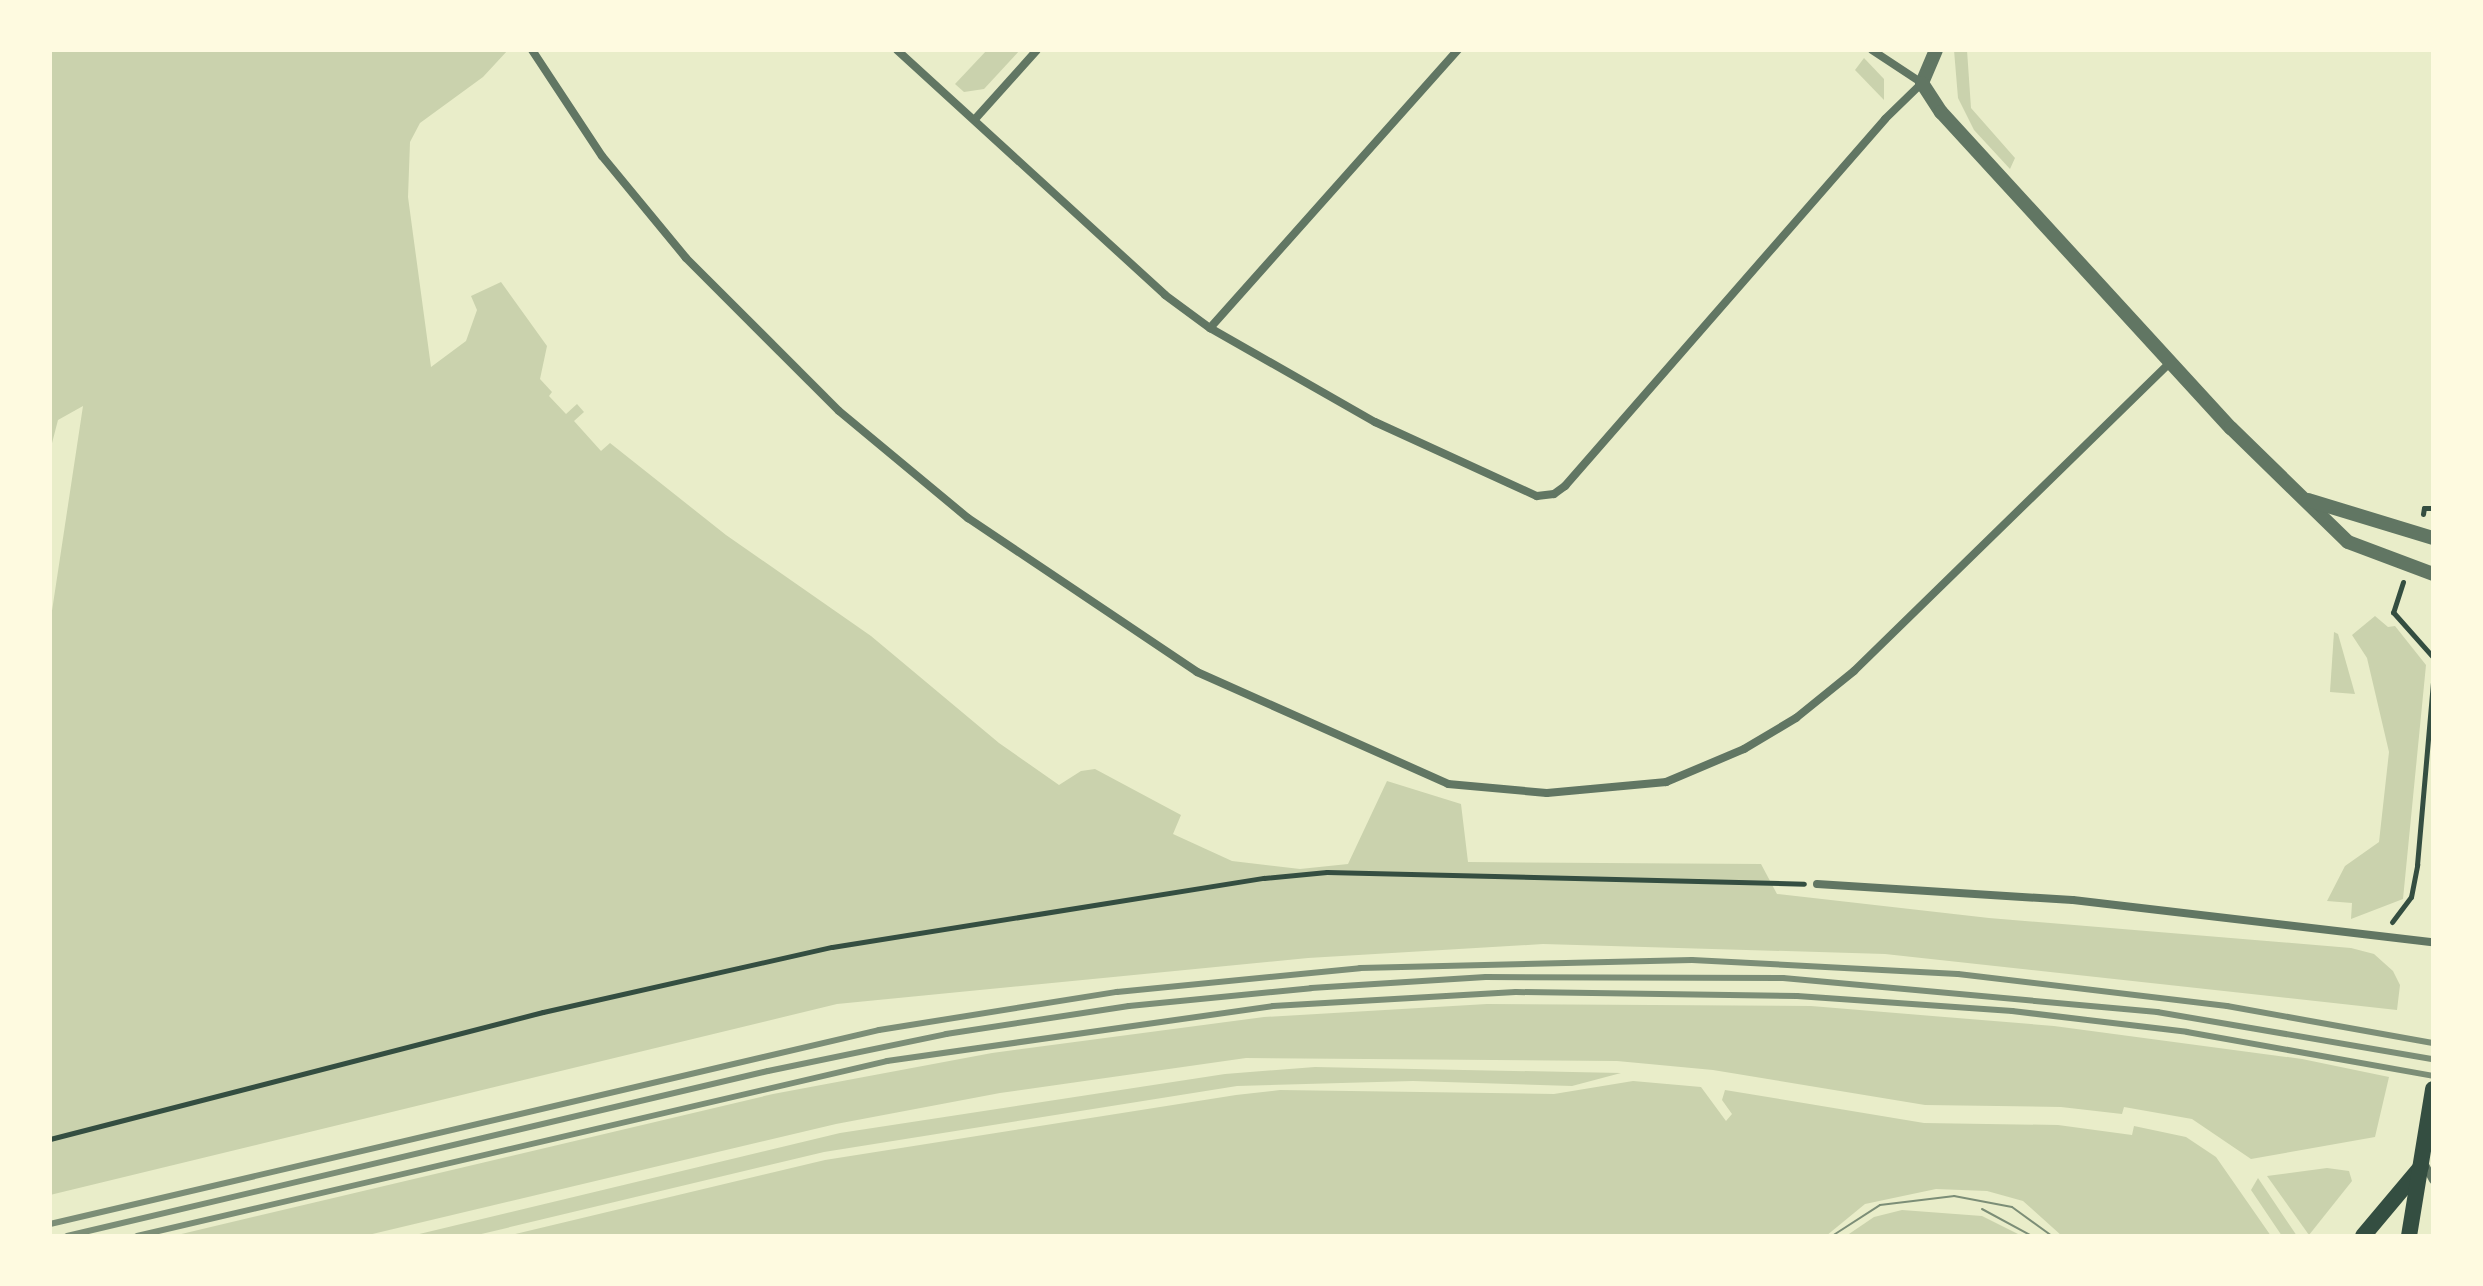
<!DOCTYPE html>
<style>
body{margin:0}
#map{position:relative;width:2483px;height:1286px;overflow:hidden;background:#e9edc9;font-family:Georgia,serif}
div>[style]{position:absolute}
.green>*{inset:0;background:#cad2ad}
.path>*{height:5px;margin:-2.5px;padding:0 2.5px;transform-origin:2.5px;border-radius:2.5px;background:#344e41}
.minor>*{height:8px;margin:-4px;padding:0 4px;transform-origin:4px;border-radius:4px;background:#617663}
.tertiary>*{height:14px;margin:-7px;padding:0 7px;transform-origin:7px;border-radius:7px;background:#617663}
.secondary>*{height:16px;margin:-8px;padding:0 8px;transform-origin:8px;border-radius:8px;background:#344e41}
.tram>*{height:2px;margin:-1px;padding:0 1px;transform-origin:1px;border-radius:1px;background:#7c8e77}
.rail>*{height:6px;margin:-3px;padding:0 3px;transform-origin:3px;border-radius:3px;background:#7c8e77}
span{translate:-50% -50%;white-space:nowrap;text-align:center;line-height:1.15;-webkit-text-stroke:7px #fefae0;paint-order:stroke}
.frame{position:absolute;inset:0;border:52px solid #fefae0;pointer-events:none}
</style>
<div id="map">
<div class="green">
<div style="clip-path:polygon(50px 50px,508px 50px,483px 77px,420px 123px,410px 142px,408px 197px,431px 367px,466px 341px,477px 310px,471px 296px,501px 282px,547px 346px,540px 379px,552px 392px,549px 396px,566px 414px,577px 404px,584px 412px,574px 421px,601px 451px,610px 443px,726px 535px,871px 636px,999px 743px,1059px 785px,1081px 771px,1095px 769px,1181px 815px,1173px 834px,1232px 861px,1300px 869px,1348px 864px,1387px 781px,1461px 804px,1468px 862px,1761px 864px,1777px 894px,1989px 918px,2351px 948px,2374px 954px,2393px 971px,2400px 985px,2397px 1010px,1885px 954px,1543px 944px,1308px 958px,837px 1004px,50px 1195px,50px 624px,83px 406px,58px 420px,50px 451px)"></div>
<div style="clip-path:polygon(987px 50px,1020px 50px,984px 89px,964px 92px,955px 84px)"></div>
<div style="clip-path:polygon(1954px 50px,1967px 50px,1971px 108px,2015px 158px,2010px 169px,1974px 130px,1958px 98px)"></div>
<div style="clip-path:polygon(1864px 58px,1884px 79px,1884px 100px,1855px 70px)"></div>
<div style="clip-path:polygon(2375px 616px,2388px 627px,2395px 626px,2426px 665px,2403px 899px,2351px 919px,2352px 903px,2327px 901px,2345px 866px,2379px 842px,2389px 752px,2367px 658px,2352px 635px)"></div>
<div style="clip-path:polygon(2334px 632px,2338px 634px,2355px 694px,2330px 692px)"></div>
<div style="clip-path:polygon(1487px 1004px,1811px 1006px,2054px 1026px,2302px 1059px,2389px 1077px,2375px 1137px,2251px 1159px,2192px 1119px,2124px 1107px,2122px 1114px,2061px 1107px,1925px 1105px,1713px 1070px,1617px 1061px,1246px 1058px,1000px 1093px,836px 1124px,364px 1236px,173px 1236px,773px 1094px,992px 1053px,1264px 1017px)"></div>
<div style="clip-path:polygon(1315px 1067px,1621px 1073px,1572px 1086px,1413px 1081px,1237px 1086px,824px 1152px,473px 1236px,411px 1236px,840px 1133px,1225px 1074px)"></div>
<div style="clip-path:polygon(1633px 1081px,1701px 1087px,1726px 1121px,1732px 1114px,1722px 1100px,1725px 1090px,1924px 1123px,2058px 1125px,2132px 1135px,2134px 1126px,2186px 1137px,2216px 1157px,2271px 1236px,2062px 1236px,2023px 1201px,1987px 1191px,1936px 1189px,1865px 1204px,1826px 1236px,507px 1236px,825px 1160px,1236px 1095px,1280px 1090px,1554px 1094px)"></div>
<div style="clip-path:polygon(2327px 1168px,2349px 1171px,2352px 1181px,2309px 1235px,2267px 1176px)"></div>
<div style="clip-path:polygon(2258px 1178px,2262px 1184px,2297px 1236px,2282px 1236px,2251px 1190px)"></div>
<div style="clip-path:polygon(1902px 1210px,1982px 1216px,2022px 1236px,1846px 1236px,1874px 1217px)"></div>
</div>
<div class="path">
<div style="left:2423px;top:514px;width:6px;rotate:-81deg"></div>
<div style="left:2424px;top:508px;width:9px"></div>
<div style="left:2403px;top:582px;width:32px;rotate:108deg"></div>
<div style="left:2393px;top:612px;width:60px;rotate:48.4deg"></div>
<div style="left:2392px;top:922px;width:31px;rotate:-53deg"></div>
<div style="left:2411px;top:897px;width:33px;rotate:-79deg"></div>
<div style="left:2417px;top:865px;width:184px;rotate:-85deg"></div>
<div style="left:50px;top:1139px;width:509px;rotate:-14.45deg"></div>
<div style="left:543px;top:1012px;width:296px;rotate:-12.7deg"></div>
<div style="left:832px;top:947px;width:437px;rotate:-9.1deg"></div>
<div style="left:1264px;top:878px;width:63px;rotate:-5.4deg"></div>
<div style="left:1327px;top:872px;width:477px;rotate:1.4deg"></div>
</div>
<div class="minor">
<div style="left:532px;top:50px;width:127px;rotate:56.6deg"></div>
<div style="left:602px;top:156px;width:132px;rotate:50.5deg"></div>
<div style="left:686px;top:258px;width:216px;rotate:45deg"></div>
<div style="left:839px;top:411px;width:168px;rotate:39.7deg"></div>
<div style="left:968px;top:518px;width:276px;rotate:33.9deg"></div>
<div style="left:1197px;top:672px;width:275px;rotate:24deg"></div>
<div style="left:1448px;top:784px;width:99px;rotate:5.2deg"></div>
<div style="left:1547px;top:793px;width:120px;rotate:-5.3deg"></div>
<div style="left:1666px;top:782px;width:85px;rotate:-22.9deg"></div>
<div style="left:1744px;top:749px;width:61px;rotate:-30.8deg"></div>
<div style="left:1796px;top:718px;width:75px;rotate:-39deg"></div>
<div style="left:1854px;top:671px;width:444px;rotate:-44.3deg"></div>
<div style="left:897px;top:50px;width:363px;rotate:42.4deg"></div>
<div style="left:1165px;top:295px;width:56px;rotate:36.3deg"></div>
<div style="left:1210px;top:328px;width:190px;rotate:29.7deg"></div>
<div style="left:1375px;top:422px;width:178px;rotate:24.6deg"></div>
<div style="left:1537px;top:496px;width:17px;rotate:-7deg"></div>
<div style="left:1554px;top:494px;width:14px;rotate:-36deg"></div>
<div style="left:1565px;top:486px;width:487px;rotate:-48.9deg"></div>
<div style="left:1885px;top:119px;width:52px;rotate:-44.2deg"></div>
<div style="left:1922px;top:83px;width:60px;rotate:-146.6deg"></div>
<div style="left:976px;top:118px;width:91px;rotate:-48.1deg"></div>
<div style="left:1210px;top:328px;width:373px;rotate:-48.3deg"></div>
<div style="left:1817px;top:884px;width:256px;rotate:3.6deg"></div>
<div style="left:2073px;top:900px;width:362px;rotate:6.7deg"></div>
<div style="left:2424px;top:1163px;width:19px;rotate:62deg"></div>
</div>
<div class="tertiary">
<div style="left:1936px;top:50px;width:36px;rotate:113deg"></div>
<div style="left:1922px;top:83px;width:35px;rotate:57deg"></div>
<div style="left:1941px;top:112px;width:429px;rotate:47.5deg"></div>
<div style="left:2231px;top:428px;width:163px;rotate:44.3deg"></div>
<div style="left:2348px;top:542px;width:91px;rotate:20.6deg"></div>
<div style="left:2308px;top:500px;width:131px;rotate:16.9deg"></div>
</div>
<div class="secondary">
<div style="left:2363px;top:1236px;width:90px;rotate:-50deg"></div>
<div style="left:2409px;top:1236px;width:149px;rotate:-80.7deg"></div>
</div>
<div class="tram">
<div style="left:1982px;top:1209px;width:57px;rotate:28.4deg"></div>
<div style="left:1832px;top:1236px;width:57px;rotate:-32.9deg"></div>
<div style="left:1880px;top:1205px;width:75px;rotate:-6.9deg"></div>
<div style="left:1954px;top:1196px;width:59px;rotate:10.7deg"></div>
<div style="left:2012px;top:1207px;width:49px;rotate:35.9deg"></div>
</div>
<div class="rail">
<div style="left:50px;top:1224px;width:851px;rotate:-13.17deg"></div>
<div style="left:879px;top:1030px;width:241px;rotate:-9.1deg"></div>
<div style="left:1117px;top:992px;width:244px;rotate:-5.6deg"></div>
<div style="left:1360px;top:968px;width:332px;rotate:-1.4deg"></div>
<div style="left:1692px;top:960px;width:266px;rotate:3deg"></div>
<div style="left:1958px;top:974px;width:271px;rotate:6.8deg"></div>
<div style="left:2227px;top:1006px;width:209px;rotate:10.2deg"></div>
<div style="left:67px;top:1236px;width:720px;rotate:-13.25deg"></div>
<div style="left:768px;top:1071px;width:182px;rotate:-11.7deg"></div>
<div style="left:946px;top:1034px;width:185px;rotate:-8.7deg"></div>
<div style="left:1129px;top:1006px;width:183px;rotate:-5.6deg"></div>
<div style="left:1311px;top:988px;width:175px;rotate:-3.6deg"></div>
<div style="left:1486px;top:977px;width:297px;rotate:0.2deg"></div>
<div style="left:1783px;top:978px;width:376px;rotate:5.2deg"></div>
<div style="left:2157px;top:1012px;width:280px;rotate:9.7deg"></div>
<div style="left:137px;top:1236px;width:770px;rotate:-13.13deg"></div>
<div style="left:887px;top:1061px;width:390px;rotate:-8.1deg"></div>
<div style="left:1273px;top:1006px;width:243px;rotate:-3.3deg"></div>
<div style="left:1516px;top:992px;width:281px;rotate:0.8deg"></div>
<div style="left:1797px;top:996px;width:216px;rotate:4deg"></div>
<div style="left:2012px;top:1011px;width:176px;rotate:6.8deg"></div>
<div style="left:2187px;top:1032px;width:250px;rotate:10.1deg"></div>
</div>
<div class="frame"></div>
</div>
